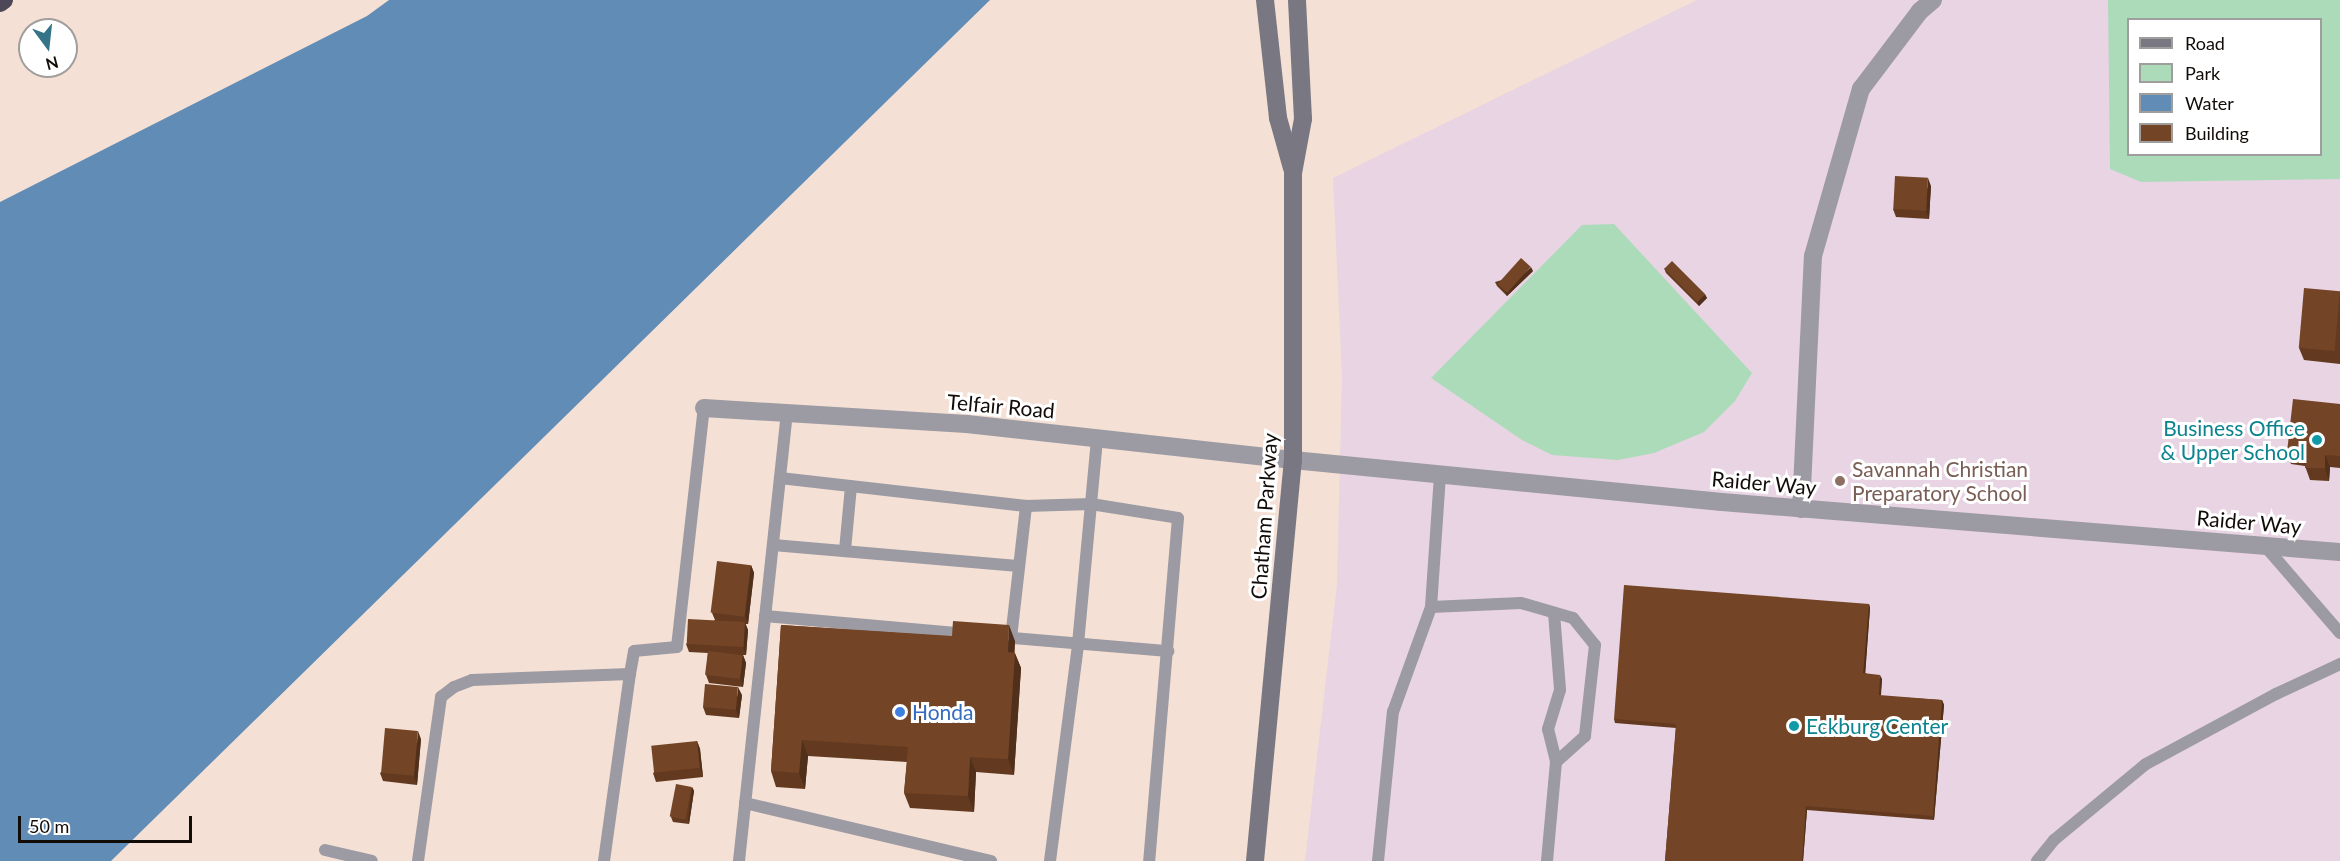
<!DOCTYPE html>
<style>
body{margin:0}
#map{position:relative;width:2340px;height:861px;overflow:hidden;background:#f4e0d5;font-family:Lato,sans-serif}
div>[style]{position:absolute}
.education>*{inset:0;background:#e8d4e3}
.green>*{inset:0;background:#acdbba}
.water>*{inset:0;background:#618cb5}
.service>*{height:12px;margin:-6px;padding:0 6px;transform-origin:6px;border-radius:6px;background:#9c9aa2}
.minor>*{height:18px;margin:-9px;padding:0 9px;transform-origin:9px;border-radius:9px;background:#9c9aa2}
.tertiary>*{height:18px;margin:-9px;padding:0 9px;transform-origin:9px;border-radius:9px;background:#9c9aa2}
.secondary>*{height:18px;margin:-9px;padding:0 9px;transform-origin:9px;border-radius:9px;background:#797782}
.motorway>*{height:18px;margin:-9px;padding:0 9px;transform-origin:9px;border-radius:9px;background:#4c4858}
.wall>*{inset:0;background:#633a20}
.shaded-wall>*{inset:0;background:#50301a}
.building>*{inset:0;background:#734425;transform-origin:0 0}
.dots>*{width:16px;height:16px;translate:-50% -50%;box-sizing:border-box;border:3px solid #fff;border-radius:50%}
span{translate:-50% -50%;white-space:nowrap;text-align:center;line-height:1.15;-webkit-text-stroke:6px #fff;paint-order:stroke}
.street-label{font-size:21px;color:#120c08}
.culture-label{font-size:21px;color:#0d838f}
.right{translate:-100% -50%;text-align:right}
.left{translate:0 -50%;text-align:left}
.education-label{font-size:21px;color:#785e54}
.shop-label{font-size:21px;color:#366cbe}
.legend{position:absolute;left:2127px;top:18px;width:195px;height:138px;box-sizing:border-box;background:#fff;border:2px solid #a09e9c;margin:0;padding:8px 10px;list-style:none;font-size:18px;color:#120c08}
.legend li{display:flex;align-items:center;gap:12px;height:30px}
.legend b{width:30px;border:2px solid #a09e9c}
.north{position:absolute;left:18px;top:18px;width:60px;height:60px;box-sizing:border-box;background:#fff;border:2px solid #a09e9c;border-radius:50%;rotate:165deg;font-size:16px;font-weight:700;line-height:24px;text-align:center;color:#120c08}
.north::after{content:'';display:block;margin:auto;width:21px;height:27px;background:#347388;clip-path:polygon(50% 0,100% 100%,50% 72%,0 100%)}
.scale{position:absolute;left:18px;top:816px;width:174px;height:27px;box-sizing:border-box;border:3px solid #120c08;border-top:0;padding-left:8px;font-size:18px;line-height:21px;white-space:nowrap;color:#120c08;-webkit-text-stroke:4px #fff;paint-order:stroke}
</style>
<div id="map">
<div class="education">
<div style="clip-path:polygon(evenodd,1697px 0,2340px 0,2340px 861px,1305px 861px,1337px 584px,1342px 377px,1333px 178px,1697px 0,2128px 20px,2320px 20px,2320px 154px,2128px 154px,2128px 20px)"></div>
</div>
<div class="green">
<div style="clip-path:polygon(evenodd,2108px 0,2340px 0,2340px 179px,2141px 182px,2110px 169px,2108px 0,2128px 20px,2320px 20px,2320px 154px,2128px 154px,2128px 20px)"></div>
<div style="clip-path:polygon(1614px 224px,1752px 373px,1735px 401px,1704px 432px,1654px 453px,1618px 460px,1552px 455px,1522px 440px,1431px 378px,1582px 225px)"></div>
</div>
<div class="water">
<div style="clip-path:polygon(389px 0,990px 0,111px 861px,0 861px,0 202px,367px 16px)"></div>
</div>
<div class="service">
<div style="left:780px;top:478px;width:248px;rotate:6.5deg"></div>
<div style="left:1026px;top:506px;width:65px;rotate:-1.8deg"></div>
<div style="left:1091px;top:504px;width:88px;rotate:9.1deg"></div>
<div style="left:1178px;top:518px;width:344px;rotate:94.8deg"></div>
<div style="left:773px;top:545px;width:247px;rotate:4.9deg"></div>
<div style="left:2265px;top:546px;width:115px;rotate:49.2deg"></div>
<div style="left:845px;top:550px;width:64px;rotate:-84.6deg"></div>
<div style="left:1431px;top:607px;width:90px;rotate:-2.5deg"></div>
<div style="left:1521px;top:603px;width:54px;rotate:16.1deg"></div>
<div style="left:1573px;top:618px;width:35px;rotate:51deg"></div>
<div style="left:1595px;top:645px;width:92px;rotate:96.3deg"></div>
<div style="left:1585px;top:736px;width:39px;rotate:138deg"></div>
<div style="left:1556px;top:762px;width:99px;rotate:95.2deg"></div>
<div style="left:1554px;top:613px;width:77px;rotate:85.5deg"></div>
<div style="left:1560px;top:690px;width:41px;rotate:107.1deg"></div>
<div style="left:1548px;top:729px;width:34px;rotate:76deg"></div>
<div style="left:765px;top:616px;width:203px;rotate:5.1deg"></div>
<div style="left:1000px;top:637px;width:169px;rotate:4.8deg"></div>
<div style="left:1011px;top:638px;width:133px;rotate:-83.5deg"></div>
<div style="left:745px;top:803px;width:253px;rotate:13.3deg"></div>
<div style="left:325px;top:850px;width:48px;rotate:13.2deg"></div>
<div style="left:418px;top:861px;width:166px;rotate:-82deg"></div>
<div style="left:441px;top:697px;width:16px;rotate:-38deg"></div>
<div style="left:454px;top:687px;width:19px;rotate:-21deg"></div>
<div style="left:472px;top:680px;width:158px;rotate:-2.2deg"></div>
<div style="left:630px;top:674px;width:23px;rotate:-80deg"></div>
<div style="left:634px;top:651px;width:43px;rotate:-5.3deg"></div>
<div style="left:677px;top:647px;width:241px;rotate:-83.6deg"></div>
<div style="left:604px;top:861px;width:189px;rotate:-82.1deg"></div>
<div style="left:739px;top:861px;width:449px;rotate:-83.9deg"></div>
<div style="left:1050px;top:861px;width:219px;rotate:-82.6deg"></div>
<div style="left:1078px;top:644px;width:207px;rotate:-84.7deg"></div>
<div style="left:1378px;top:861px;width:150px;rotate:-84.3deg"></div>
<div style="left:1393px;top:712px;width:112px;rotate:-70.1deg"></div>
<div style="left:1431px;top:607px;width:133px;rotate:-86.1deg"></div>
<div style="left:2037px;top:861px;width:27px;rotate:-51deg"></div>
<div style="left:2054px;top:840px;width:119px;rotate:-39.6deg"></div>
<div style="left:2146px;top:764px;width:148px;rotate:-28.3deg"></div>
<div style="left:2276px;top:694px;width:71px;rotate:-25.1deg"></div>
</div>
<div class="minor">
<div style="left:1293px;top:460px;width:431px;rotate:5.6deg"></div>
<div style="left:1722px;top:502px;width:620px;rotate:4.63deg"></div>
<div style="left:1801px;top:509px;width:253px;rotate:-87.3deg"></div>
<div style="left:1813px;top:256px;width:174px;rotate:-74deg"></div>
<div style="left:1861px;top:89px;width:98px;rotate:-52.9deg"></div>
<div style="left:1920px;top:11px;width:17px;rotate:-40deg"></div>
</div>
<div class="tertiary">
<div style="left:704px;top:408px;width:263px;rotate:3.5deg"></div>
<div style="left:967px;top:424px;width:328px;rotate:6.3deg"></div>
</div>
<div class="secondary">
<div style="left:1265px;top:0;width:119px;rotate:83.7deg"></div>
<div style="left:1278px;top:118px;width:52px;rotate:74.4deg"></div>
<div style="left:1255px;top:861px;width:403px;rotate:-84.6deg"></div>
<div style="left:1293px;top:460px;width:287px;rotate:-90deg"></div>
<div style="left:1293px;top:173px;width:55px;rotate:-79.5deg"></div>
<div style="left:1303px;top:119px;width:119px;rotate:-92.9deg"></div>
</div>
<div class="motorway">
<div style="left:0;top:3px;width:5px;rotate:-37deg"></div>
</div>
<div class="wall">
<div style="clip-path:polygon(1931px 186px,1929px 219px,1896px 217px,1893px 209px)"></div>
<div style="clip-path:polygon(1664px 268px,1707px 298px,1699px 306px,1666px 273px)"></div>
<div style="clip-path:polygon(1533px 271px,1507px 296px,1497px 286px,1495px 282px)"></div>
<div style="clip-path:polygon(2340px 291px,2340px 364px,2304px 360px,2299px 348px)"></div>
<div style="clip-path:polygon(2340px 404px,2340px 468px,2330px 467px,2329px 481px,2310px 480px,2305px 466px,2291px 464px,2287px 452px)"></div>
<div style="clip-path:polygon(751px 565px,754px 573px,748px 624px,745px 624px,748px 630px,746px 655px,743px 655px,746px 663px,743px 687px,709px 683px,706px 675px,708px 653px,689px 652px,686px 644px,715px 620px,712px 613px)"></div>
<div style="clip-path:polygon(1869px 604px,1870px 608px,1865px 673px,1882px 679px,1881px 696px,1942px 700px,1944px 705px,1934px 820px,1807px 810px,1803px 861px,1665px 861px,1676px 728px,1615px 723px,1614px 719px)"></div>
<div style="clip-path:polygon(781px 625px,1015px 641px,1014px 652px,1021px 668px,1014px 775px,976px 772px,974px 812px,910px 808px,904px 793px,907px 762px,808px 756px,805px 789px,776px 787px,771px 771px)"></div>
<div style="clip-path:polygon(742px 695px,739px 718px,706px 715px,703px 707px)"></div>
<div style="clip-path:polygon(421px 739px,417px 785px,383px 781px,380px 773px)"></div>
<div style="clip-path:polygon(697px 741px,700px 749px,703px 777px,656px 782px,653px 773px)"></div>
<div style="clip-path:polygon(692px 787px,694px 791px,689px 824px,673px 822px,671px 817px)"></div>
</div>
<div class="shaded-wall">
<div style="clip-path:polygon(1928px 178px,1931px 186px,1929px 219px,1926px 211px)"></div>
<div style="clip-path:polygon(1531px 267px,1533px 271px,1507px 296px,1505px 291px)"></div>
<div style="clip-path:polygon(1705px 294px,1707px 298px,1699px 306px,1697px 301px)"></div>
<div style="clip-path:polygon(2325px 455px,2330px 467px,2329px 481px,2325px 468px)"></div>
<div style="clip-path:polygon(751px 565px,754px 573px,748px 624px,745px 616px)"></div>
<div style="clip-path:polygon(1869px 604px,1870px 608px,1865px 677px,1863px 673px)"></div>
<div style="clip-path:polygon(745px 622px,748px 630px,746px 655px,743px 647px)"></div>
<div style="clip-path:polygon(1009px 625px,1015px 641px,1014px 668px,1008px 652px)"></div>
<div style="clip-path:polygon(1015px 653px,1021px 668px,1014px 775px,1008px 759px)"></div>
<div style="clip-path:polygon(743px 655px,746px 663px,743px 687px,740px 678px)"></div>
<div style="clip-path:polygon(1880px 675px,1882px 679px,1880px 700px,1879px 695px)"></div>
<div style="clip-path:polygon(738px 687px,742px 695px,739px 718px,736px 710px)"></div>
<div style="clip-path:polygon(1942px 700px,1944px 705px,1934px 820px,1933px 816px)"></div>
<div style="clip-path:polygon(418px 731px,421px 739px,417px 785px,414px 776px)"></div>
<div style="clip-path:polygon(802px 740px,808px 756px,805px 789px,799px 773px)"></div>
<div style="clip-path:polygon(697px 741px,700px 749px,703px 777px,700px 768px)"></div>
<div style="clip-path:polygon(970px 757px,976px 772px,974px 812px,968px 796px)"></div>
<div style="clip-path:polygon(692px 787px,694px 791px,689px 824px,688px 820px)"></div>
<div style="clip-path:polygon(1806px 806px,1807px 810px,1803px 861px,1802px 861px)"></div>
</div>
<div class="building">
<div style="left:1895px;top:176px;width:33px;height:33px;rotate:3deg"></div>
<div style="left:1521px;top:258px;width:13px;height:35px;rotate:42deg"></div>
<div style="left:1672px;top:261px;width:47px;height:11px;rotate:45deg"></div>
<div style="left:2304px;top:288px;width:36px;height:60px;rotate:5deg"></div>
<div style="clip-path:polygon(2293px 399px,2340px 404px,2340px 456px,2325px 455px,2325px 468px,2305px 468px,2307px 455px,2287px 452px)"></div>
<div style="left:717px;top:561px;width:34px;height:52px;rotate:7deg"></div>
<div style="clip-path:polygon(1624px 585px,1869px 604px,1863px 673px,1880px 675px,1879px 695px,1942px 700px,1933px 816px,1806px 806px,1802px 861px,1665px 861px,1676px 724px,1614px 719px)"></div>
<div style="left:688px;top:619px;width:57px;height:25px;rotate:3deg"></div>
<div style="clip-path:polygon(953px 621px,1009px 625px,1008px 652px,1015px 653px,1008px 759px,970px 757px,968px 796px,904px 793px,908px 747px,802px 740px,799px 773px,771px 771px,781px 625px,952px 636px)"></div>
<div style="left:708px;top:651px;width:35px;height:24px;rotate:7deg"></div>
<div style="left:705px;top:684px;width:33px;height:23px;rotate:5deg"></div>
<div style="left:385px;top:728px;width:33px;height:45px;rotate:5deg"></div>
<div style="left:697px;top:741px;width:27px;height:46px;rotate:84deg"></div>
<div style="left:676px;top:784px;width:16px;height:33px;rotate:11deg"></div>
</div>
<div class="dots">
<div style="left:2317px;top:440px;background:#0f9aa8"></div>
<div style="left:1840px;top:481px;background:#8d6e63"></div>
<div style="left:900px;top:712px;background:#3f7fe0"></div>
<div style="left:1794px;top:726px;background:#0f9aa8"></div>
</div>
<div class="street-label">
<span style="left:1001px;top:406px;rotate:5deg">Telfair Road</span>
<span style="left:1764px;top:483px;rotate:5deg">Raider Way</span>
<span style="left:1264px;top:516px;rotate:-86deg">Chatham Parkway</span>
<span style="left:2249px;top:522px;rotate:5deg">Raider Way</span>
</div>
<div class="culture-label">
<span class="right" style="left:2305px;top:440px">Business Office<br>&amp; Upper School</span>
<span class="left" style="left:1806px;top:726px">Eckburg Center</span>
</div>
<div class="education-label">
<span class="left" style="left:1852px;top:481px">Savannah Christian<br>Preparatory School</span>
</div>
<div class="shop-label">
<span class="left" style="left:912px;top:712px">Honda</span>
</div>
<ul class="legend">
<li><b style="height:8px;background:#797782"></b>Road</li>
<li><b style="height:16px;background:#acdbba"></b>Park</li>
<li><b style="height:16px;background:#618cb5"></b>Water</li>
<li><b style="height:16px;background:#734425"></b>Building</li>
</ul>
<div class="north">N</div>
<div class="scale">50 m</div>
</div>
